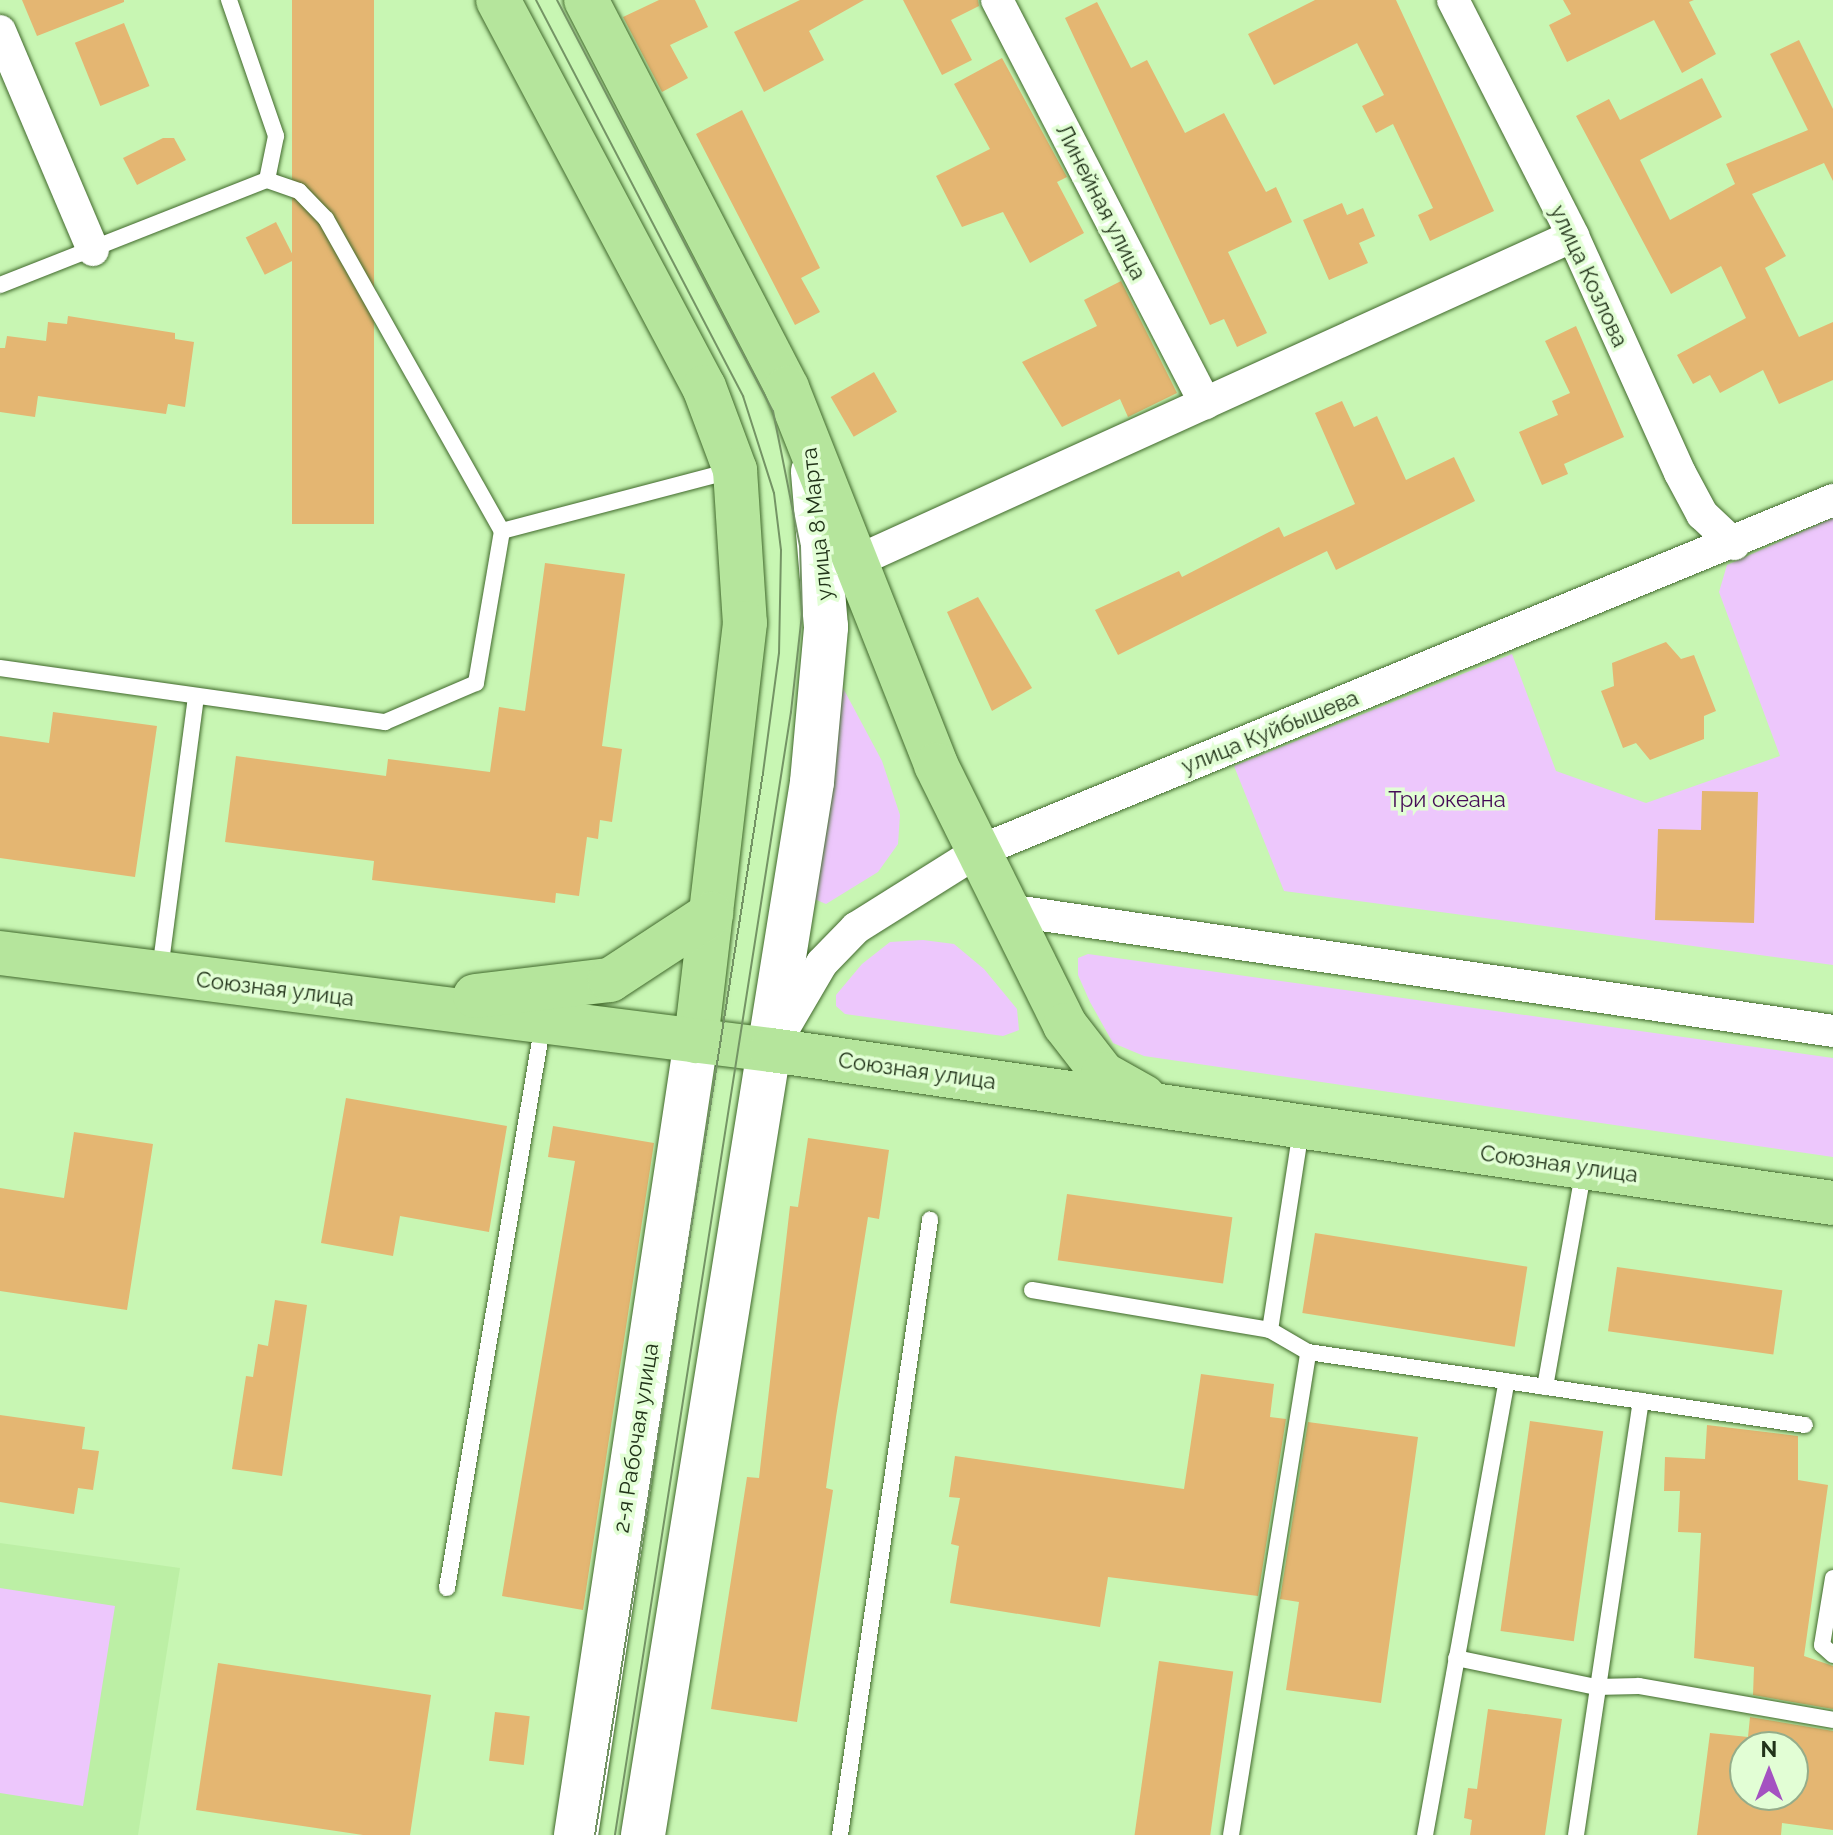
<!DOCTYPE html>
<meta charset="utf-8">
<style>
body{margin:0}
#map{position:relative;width:1833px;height:1835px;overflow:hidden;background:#c8f6b3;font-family:Raleway,sans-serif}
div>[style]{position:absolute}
.built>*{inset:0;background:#bcefa5}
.green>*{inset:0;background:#edc7fc}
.building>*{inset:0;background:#e4b672;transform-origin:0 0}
.roads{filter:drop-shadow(0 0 2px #41692c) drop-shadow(0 0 2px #41692c)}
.service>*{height:16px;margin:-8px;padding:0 8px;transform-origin:8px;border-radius:8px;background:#fff}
.minor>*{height:32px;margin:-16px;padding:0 16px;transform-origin:16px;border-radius:16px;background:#fff}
.secondary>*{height:44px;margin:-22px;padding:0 22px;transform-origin:22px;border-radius:22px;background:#fff}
.primary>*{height:44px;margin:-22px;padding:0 22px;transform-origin:22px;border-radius:22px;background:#b5e59c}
.tram>*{height:2px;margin:-1px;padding:0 1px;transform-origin:1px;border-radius:1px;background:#749465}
span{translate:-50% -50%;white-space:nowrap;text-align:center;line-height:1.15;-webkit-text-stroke:7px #e2fed5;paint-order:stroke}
.street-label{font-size:22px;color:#213319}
.park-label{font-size:22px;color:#450b57}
.north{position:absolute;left:1729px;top:1731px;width:80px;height:80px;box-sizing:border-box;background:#e2fed5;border:2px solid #95ad8a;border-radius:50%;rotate:0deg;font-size:22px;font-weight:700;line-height:32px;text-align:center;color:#213319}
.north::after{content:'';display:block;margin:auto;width:28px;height:36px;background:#a452c1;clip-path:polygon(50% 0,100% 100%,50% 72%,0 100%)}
</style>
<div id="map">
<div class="built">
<div style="clip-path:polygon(0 1543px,180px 1568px,138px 1835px,0 1835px)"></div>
</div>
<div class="green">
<div style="clip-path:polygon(1833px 518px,1833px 965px,1284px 891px,1234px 766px,1512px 654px,1556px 771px,1646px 803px,1780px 756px,1719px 592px,1727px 565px)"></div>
<div style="clip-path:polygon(843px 688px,882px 761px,900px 815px,898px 844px,878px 872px,826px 904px,812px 898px)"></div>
<div style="clip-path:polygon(923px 940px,954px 944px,984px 969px,1017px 1009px,1019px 1030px,1003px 1036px,845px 1014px,836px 1006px,836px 995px,862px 964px,890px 942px)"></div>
<div style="clip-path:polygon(1088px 954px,1833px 1058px,1833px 1157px,1144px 1056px,1113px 1043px,1090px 1002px,1078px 975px,1078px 958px)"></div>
<div style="clip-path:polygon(0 1588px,115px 1606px,83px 1806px,0 1793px)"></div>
</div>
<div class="building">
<div style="clip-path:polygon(22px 0,124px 0,124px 2px,37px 36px)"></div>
<div style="left:292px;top:0;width:82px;height:524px"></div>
<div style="clip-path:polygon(659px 0,695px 0,708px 27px,670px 45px,688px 78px,662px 92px,623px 17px)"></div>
<div style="clip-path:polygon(800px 0,864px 0,809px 31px,824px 60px,764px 92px,734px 32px)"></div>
<div style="clip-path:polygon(903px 0,978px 0,979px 6px,951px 20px,972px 60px,942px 75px)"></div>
<div style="clip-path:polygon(1315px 0,1396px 0,1494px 211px,1430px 241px,1418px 215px,1433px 208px,1393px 124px,1376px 133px,1362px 106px,1384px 95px,1357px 43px,1274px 85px,1248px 34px)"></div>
<div style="clip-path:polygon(1563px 0,1694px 0,1689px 2px,1716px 54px,1682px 73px,1654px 20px,1567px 62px,1549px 25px,1571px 14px)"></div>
<div style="clip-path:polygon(1097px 2px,1131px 68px,1147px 60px,1185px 133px,1224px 113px,1266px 192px,1276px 187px,1292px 222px,1228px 252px,1267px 333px,1237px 347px,1224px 319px,1210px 325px,1065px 18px)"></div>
<div style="left:124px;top:23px;width:68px;height:53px;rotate:68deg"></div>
<div style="clip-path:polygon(1799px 40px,1833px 109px,1833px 181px,1824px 163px,1752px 194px,1786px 256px,1765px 268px,1799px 337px,1833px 322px,1833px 380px,1779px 404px,1763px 370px,1720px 393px,1710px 375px,1693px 384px,1677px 355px,1746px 318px,1721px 266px,1671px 294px,1576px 116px,1609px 99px,1620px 120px,1702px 78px,1722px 117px,1640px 160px,1670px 220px,1735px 184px,1726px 164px,1808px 130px,1770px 54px)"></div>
<div style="clip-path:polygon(1002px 58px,1067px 177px,1057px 182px,1084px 233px,1030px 263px,1003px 212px,962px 227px,936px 176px,990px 149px,954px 84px)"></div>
<div style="clip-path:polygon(742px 110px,820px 268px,801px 278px,820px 312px,795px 325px,696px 134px)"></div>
<div style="clip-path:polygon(163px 138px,174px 138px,186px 160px,137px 185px,123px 158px)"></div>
<div style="clip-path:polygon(1342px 203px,1347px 215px,1363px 208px,1375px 236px,1359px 243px,1368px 263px,1329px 280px,1303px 220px)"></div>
<div style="left:276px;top:222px;width:42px;height:34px;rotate:63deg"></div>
<div style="clip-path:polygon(1121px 281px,1177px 393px,1128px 417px,1120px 399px,1062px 427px,1022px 362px,1097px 326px,1084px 300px)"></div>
<div style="clip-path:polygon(68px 316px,175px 333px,175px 339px,194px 342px,185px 407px,168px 404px,166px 414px,38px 396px,35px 417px,0 412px,0 348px,5px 348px,7px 336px,46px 341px,48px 322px,67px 324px)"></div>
<div style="clip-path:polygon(1576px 326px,1624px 437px,1564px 464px,1568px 474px,1542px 485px,1519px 432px,1558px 415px,1552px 401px,1570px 393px,1545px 341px)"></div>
<div style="left:874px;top:372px;width:46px;height:50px;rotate:60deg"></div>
<div style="clip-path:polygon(1342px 401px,1354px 427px,1377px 416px,1406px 480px,1454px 457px,1475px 501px,1336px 570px,1327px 551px,1118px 655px,1095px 610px,1179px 571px,1182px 577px,1279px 527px,1284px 537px,1355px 504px,1315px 413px)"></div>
<div style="clip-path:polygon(545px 563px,625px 574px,602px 746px,622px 749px,612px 822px,600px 820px,598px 839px,587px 837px,579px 896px,556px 893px,555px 903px,372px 880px,374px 861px,225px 842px,236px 756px,386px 776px,388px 759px,490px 772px,499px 707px,525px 711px)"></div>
<div style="clip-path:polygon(978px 597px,1032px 688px,992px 711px,947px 612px)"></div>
<div style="clip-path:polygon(1666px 642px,1681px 659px,1694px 655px,1716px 711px,1704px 716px,1704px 739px,1650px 760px,1636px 743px,1623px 748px,1601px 691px,1614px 686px,1612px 663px)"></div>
<div style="clip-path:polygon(53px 712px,157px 726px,135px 877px,0 858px,0 736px,49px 743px)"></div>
<div style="clip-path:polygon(1702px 791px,1758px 792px,1754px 923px,1655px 920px,1658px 829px,1701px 830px)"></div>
<div style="clip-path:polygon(346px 1098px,507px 1126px,489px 1232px,400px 1216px,393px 1256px,321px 1243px)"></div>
<div style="clip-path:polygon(553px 1126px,654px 1143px,583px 1610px,502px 1596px,575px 1161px,548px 1157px)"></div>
<div style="clip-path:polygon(74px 1132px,153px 1144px,127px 1310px,0 1291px,0 1188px,64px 1198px)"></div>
<div style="clip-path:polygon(808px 1138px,889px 1150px,879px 1219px,868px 1217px,836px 1417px,826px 1488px,833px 1490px,797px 1722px,711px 1709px,747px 1477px,759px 1478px,790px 1206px,798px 1207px)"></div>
<div style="left:1067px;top:1194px;width:167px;height:67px;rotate:8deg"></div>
<div style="left:1315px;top:1233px;width:215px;height:81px;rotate:9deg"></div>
<div style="left:1617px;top:1267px;width:167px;height:65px;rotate:8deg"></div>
<div style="clip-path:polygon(275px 1300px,307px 1305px,282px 1476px,232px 1469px,246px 1376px,253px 1377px,258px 1344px,268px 1346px)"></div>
<div style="clip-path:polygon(1201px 1374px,1274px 1384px,1270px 1417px,1286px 1419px,1258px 1596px,1108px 1577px,1100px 1627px,950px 1603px,959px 1546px,951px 1544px,960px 1498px,949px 1497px,955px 1456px,1184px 1489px)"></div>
<div style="clip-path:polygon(0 1415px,85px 1427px,82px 1449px,99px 1451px,93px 1490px,78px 1488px,74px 1514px,0 1502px)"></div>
<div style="left:1530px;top:1421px;width:74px;height:212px;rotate:8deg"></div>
<div style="clip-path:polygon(1308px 1422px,1418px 1437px,1381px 1703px,1286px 1690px,1299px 1602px,1280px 1599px)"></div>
<div style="clip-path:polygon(1707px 1425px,1798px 1436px,1798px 1480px,1828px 1485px,1804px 1656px,1833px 1666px,1833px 1709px,1753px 1695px,1754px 1667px,1694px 1658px,1701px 1533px,1678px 1532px,1680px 1491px,1664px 1491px,1665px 1457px,1705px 1459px)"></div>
<div style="left:1159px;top:1661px;width:75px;height:176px;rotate:8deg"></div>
<div style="clip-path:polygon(218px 1663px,431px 1695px,410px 1835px,363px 1835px,196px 1810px)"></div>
<div style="clip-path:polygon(1488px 1709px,1562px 1719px,1545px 1835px,1470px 1835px,1472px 1820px,1464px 1818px,1468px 1788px,1477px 1789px)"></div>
<div style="left:495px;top:1712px;width:35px;height:49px;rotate:7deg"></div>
<div style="clip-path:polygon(evenodd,1750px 1717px,1833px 1731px,1833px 1830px,1782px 1823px,1781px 1835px,1697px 1835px,1710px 1733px,1748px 1737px,1750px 1717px,1745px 1747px,1793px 1747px,1793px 1795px,1745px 1795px,1745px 1747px)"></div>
</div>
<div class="roads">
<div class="service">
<div style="left:229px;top:0;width:144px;rotate:70.9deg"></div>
<div style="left:276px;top:136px;width:45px;rotate:101.6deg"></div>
<div style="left:267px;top:180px;width:34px;rotate:19deg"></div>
<div style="left:299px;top:191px;width:39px;rotate:46deg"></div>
<div style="left:326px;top:219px;width:358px;rotate:60.6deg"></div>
<div style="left:0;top:285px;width:287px;rotate:-21.5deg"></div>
<div style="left:0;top:668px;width:389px;rotate:8deg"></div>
<div style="left:385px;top:722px;width:99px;rotate:-23.2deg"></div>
<div style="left:476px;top:683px;width:154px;rotate:-80.3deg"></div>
<div style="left:502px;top:531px;width:240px;rotate:-14.7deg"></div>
<div style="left:160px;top:970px;width:274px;rotate:-82.5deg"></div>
<div style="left:1032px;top:1290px;width:241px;rotate:9.5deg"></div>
<div style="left:1270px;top:1330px;width:44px;rotate:30.1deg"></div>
<div style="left:1270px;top:1330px;width:202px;rotate:-81.2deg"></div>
<div style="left:1545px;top:1387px;width:222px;rotate:-79.9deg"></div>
<div style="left:1833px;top:1578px;width:68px;rotate:99.3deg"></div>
<div style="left:1822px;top:1645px;width:15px;rotate:42deg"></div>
<div style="left:447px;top:1588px;width:573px;rotate:-80.36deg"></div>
<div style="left:1456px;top:1658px;width:143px;rotate:11.7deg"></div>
<div style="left:1596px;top:1687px;width:43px;rotate:-1.3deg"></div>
<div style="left:1639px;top:1686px;width:197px;rotate:9.9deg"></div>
<div style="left:840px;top:1835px;width:622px;rotate:-81.67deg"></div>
<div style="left:1231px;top:1835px;width:489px;rotate:-80.9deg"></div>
<div style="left:1308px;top:1352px;width:502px;rotate:8.36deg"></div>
<div style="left:1425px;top:1835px;width:461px;rotate:-79.8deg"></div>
<div style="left:1576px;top:1835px;width:439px;rotate:-81.5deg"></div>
</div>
<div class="minor">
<div style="left:997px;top:0;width:454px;rotate:62.7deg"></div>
<div style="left:1453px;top:0;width:265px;rotate:63deg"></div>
<div style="left:1573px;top:236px;width:260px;rotate:65.7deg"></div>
<div style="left:1680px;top:473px;width:47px;rotate:61.8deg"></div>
<div style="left:1702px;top:514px;width:44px;rotate:43.2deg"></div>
<div style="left:0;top:31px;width:238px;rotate:67deg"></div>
<div style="left:857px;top:561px;width:786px;rotate:-24.41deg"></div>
<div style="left:1008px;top:910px;width:834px;rotate:8.34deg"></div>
<div style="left:777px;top:1040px;width:89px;rotate:-59.7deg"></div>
<div style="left:822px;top:963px;width:49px;rotate:-45.8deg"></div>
<div style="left:856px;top:928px;width:143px;rotate:-32.1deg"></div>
<div style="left:977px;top:852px;width:926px;rotate:-22.35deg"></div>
</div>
<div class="secondary">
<div style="left:576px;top:1835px;width:803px;rotate:-81.41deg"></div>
<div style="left:643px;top:1835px;width:1066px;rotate:-80.88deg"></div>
<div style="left:812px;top:782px;width:156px;rotate:-84.8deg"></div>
<div style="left:826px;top:627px;width:156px;rotate:-94.8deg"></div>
</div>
<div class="primary">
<div style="left:498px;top:0;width:438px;rotate:62deg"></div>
<div style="left:704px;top:387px;width:89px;rotate:69.5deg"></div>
<div style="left:735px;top:470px;width:153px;rotate:86.3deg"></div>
<div style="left:745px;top:623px;width:421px;rotate:96.7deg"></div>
<div style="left:586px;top:0;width:437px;rotate:62.6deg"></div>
<div style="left:787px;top:388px;width:405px;rotate:68.4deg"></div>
<div style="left:936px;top:765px;width:290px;rotate:63.6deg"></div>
<div style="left:1065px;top:1025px;width:62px;rotate:52.2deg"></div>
<div style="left:1103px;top:1074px;width:47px;rotate:29.3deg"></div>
<div style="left:0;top:953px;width:777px;rotate:7.17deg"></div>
<div style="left:771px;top:1050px;width:1073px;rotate:8.2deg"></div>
<div style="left:475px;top:996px;width:136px;rotate:-6.8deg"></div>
<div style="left:610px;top:980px;width:121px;rotate:-33.2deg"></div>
</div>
</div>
<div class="tram">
<div style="left:536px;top:0;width:447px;rotate:62.4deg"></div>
<div style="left:743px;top:396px;width:102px;rotate:72.3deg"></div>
<div style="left:774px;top:493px;width:57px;rotate:83deg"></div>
<div style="left:781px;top:550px;width:103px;rotate:91.1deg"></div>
<div style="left:779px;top:653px;width:121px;rotate:97.6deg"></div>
<div style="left:763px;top:773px;width:1075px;rotate:98.99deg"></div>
<div style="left:557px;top:0;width:464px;rotate:62.3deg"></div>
<div style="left:773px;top:411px;width:138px;rotate:78.7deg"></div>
<div style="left:800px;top:546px;width:68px;rotate:88.3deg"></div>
<div style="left:802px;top:614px;width:99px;rotate:96.4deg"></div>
<div style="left:791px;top:712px;width:1137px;rotate:98.91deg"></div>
</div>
<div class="street-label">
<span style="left:1101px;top:202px;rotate:63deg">Линейная улица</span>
<span style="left:1589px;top:276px;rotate:65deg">улица Козлова</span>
<span style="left:817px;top:524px;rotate:-96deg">улица 8 Марта</span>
<span style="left:1270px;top:732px;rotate:-22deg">улица Куйбышева</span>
<span style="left:275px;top:989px;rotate:7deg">Союзная улица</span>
<span style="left:917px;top:1071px;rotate:8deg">Союзная улица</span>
<span style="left:1559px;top:1164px;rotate:8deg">Союзная улица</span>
<span style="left:636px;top:1438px;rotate:-81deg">2-я Рабочая улица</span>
</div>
<div class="park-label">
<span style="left:1447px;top:800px">Три океана</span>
</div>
<div class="north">N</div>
</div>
